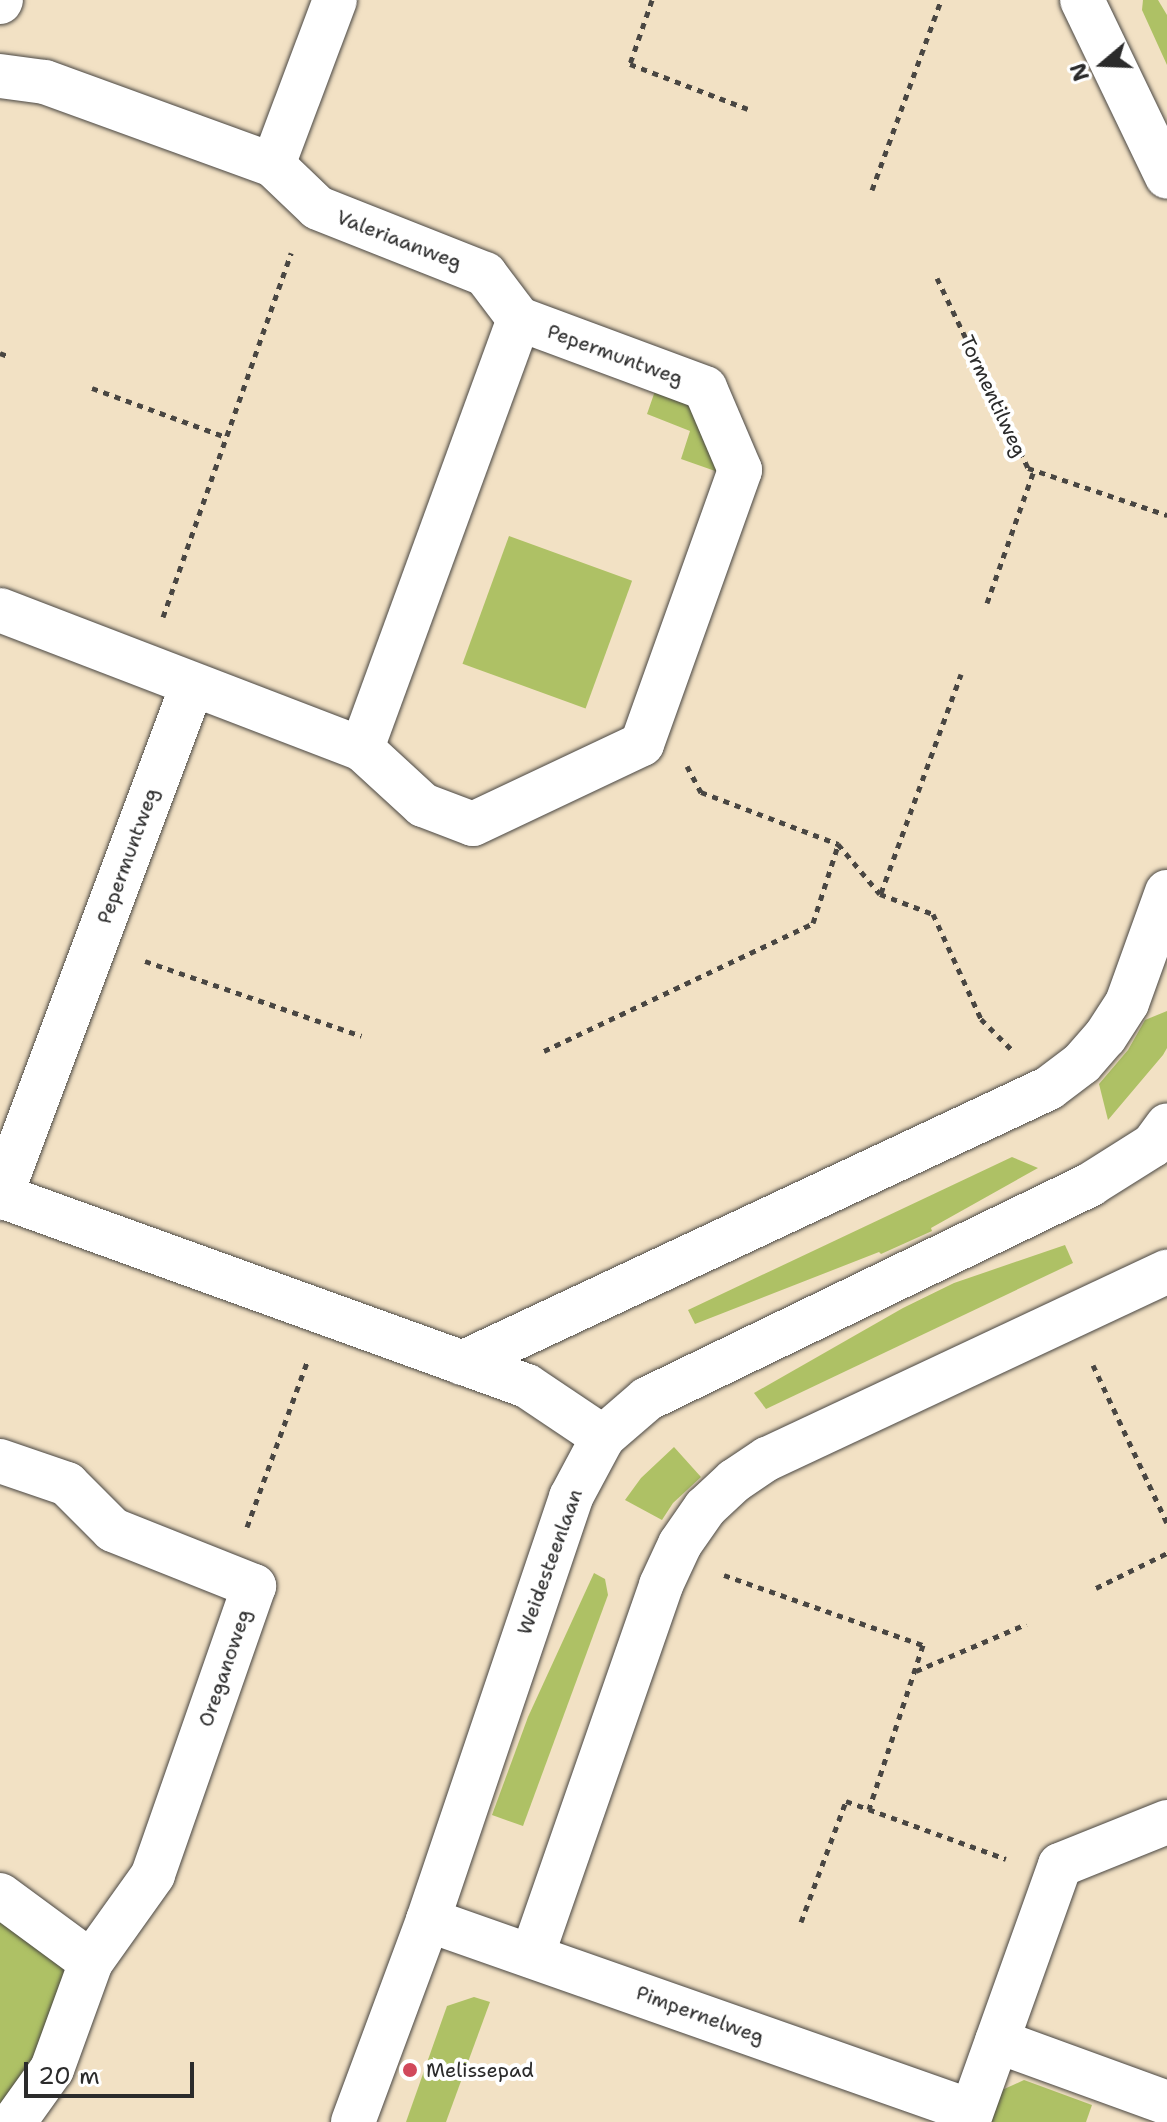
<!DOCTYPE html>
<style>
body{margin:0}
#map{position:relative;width:1167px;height:2122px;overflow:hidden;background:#f2e1c4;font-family:"Shantell Sans",sans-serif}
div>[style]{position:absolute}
.green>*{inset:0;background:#aec165;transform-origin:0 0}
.path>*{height:5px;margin-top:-2.5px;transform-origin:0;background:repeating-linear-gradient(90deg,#494642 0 6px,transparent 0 12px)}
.roads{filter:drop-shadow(0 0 2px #494642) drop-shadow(0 0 2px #494642)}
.street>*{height:44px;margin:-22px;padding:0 22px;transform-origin:22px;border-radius:22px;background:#fff}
.secondary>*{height:44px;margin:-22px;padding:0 22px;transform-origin:22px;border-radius:22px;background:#fff}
.dots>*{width:22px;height:22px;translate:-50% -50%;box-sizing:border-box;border:4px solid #fff;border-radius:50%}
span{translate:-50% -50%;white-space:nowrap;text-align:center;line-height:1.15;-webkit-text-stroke:8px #fff;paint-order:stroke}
.street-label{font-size:20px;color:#2b2b2b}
.poi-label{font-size:20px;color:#2b2b2b}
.left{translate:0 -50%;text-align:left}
.north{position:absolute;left:1063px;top:24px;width:80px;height:80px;-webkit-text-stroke:6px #fff;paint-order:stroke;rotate:251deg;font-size:22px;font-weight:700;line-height:32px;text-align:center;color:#2b2b2b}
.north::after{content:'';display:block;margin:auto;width:28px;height:36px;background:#2b2b2b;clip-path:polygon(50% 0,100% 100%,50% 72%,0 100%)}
.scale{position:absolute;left:24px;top:2062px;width:170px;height:36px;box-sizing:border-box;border:4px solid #2b2b2b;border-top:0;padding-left:10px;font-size:24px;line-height:28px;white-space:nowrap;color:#2b2b2b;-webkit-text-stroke:6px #fff;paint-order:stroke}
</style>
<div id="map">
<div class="green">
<div style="clip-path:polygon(1143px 0,1158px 0,1167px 15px,1167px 65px,1142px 10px)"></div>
<div style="clip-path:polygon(655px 391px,691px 405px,718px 472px,681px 459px,690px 431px,647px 414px)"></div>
<div style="left:509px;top:536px;width:131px;height:136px;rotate:20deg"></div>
<div style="clip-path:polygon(1167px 1011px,1167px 1048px,1163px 1055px,1108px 1120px,1099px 1084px,1128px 1050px,1145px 1020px)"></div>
<div style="clip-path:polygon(1012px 1157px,1038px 1168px,931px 1228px,932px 1231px,881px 1254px,879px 1252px,695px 1324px,688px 1310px)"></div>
<div style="clip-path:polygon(1065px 1245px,1073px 1263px,766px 1409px,754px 1393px,903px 1308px,954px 1283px)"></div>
<div style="clip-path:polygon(674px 1447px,701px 1477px,673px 1503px,662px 1520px,625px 1500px,641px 1478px)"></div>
<div style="clip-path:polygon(594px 1573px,605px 1579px,608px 1595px,523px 1826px,492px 1815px,528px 1717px)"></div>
<div style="clip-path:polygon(0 1917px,67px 1966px,34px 2058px,0 2106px)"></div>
<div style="clip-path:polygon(474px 1997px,490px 2002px,446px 2122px,406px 2122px,447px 2006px)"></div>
<div style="clip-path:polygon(1024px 2080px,1092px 2105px,1086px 2122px,991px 2122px,1002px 2090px)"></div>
</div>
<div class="path">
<div style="left:652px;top:0;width:68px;rotate:109deg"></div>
<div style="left:630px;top:64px;width:126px;rotate:20.9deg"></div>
<div style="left:872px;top:190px;width:202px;rotate:-70deg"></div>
<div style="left:937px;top:278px;width:211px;rotate:64.4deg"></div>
<div style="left:1028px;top:468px;width:147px;rotate:18.7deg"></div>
<div style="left:0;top:353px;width:9px;rotate:21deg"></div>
<div style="left:92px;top:388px;width:143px;rotate:20.1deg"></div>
<div style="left:987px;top:603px;width:141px;rotate:-70.5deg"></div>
<div style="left:163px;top:617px;width:386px;rotate:-70.6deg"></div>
<div style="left:687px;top:766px;width:30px;rotate:62deg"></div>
<div style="left:701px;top:792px;width:147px;rotate:20.8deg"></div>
<div style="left:838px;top:844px;width:65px;rotate:50deg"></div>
<div style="left:880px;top:894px;width:57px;rotate:20.7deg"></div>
<div style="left:933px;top:914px;width:115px;rotate:65.4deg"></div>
<div style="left:981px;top:1019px;width:44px;rotate:45deg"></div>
<div style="left:881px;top:893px;width:233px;rotate:-69.9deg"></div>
<div style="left:145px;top:961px;width:229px;rotate:19.1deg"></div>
<div style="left:544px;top:1051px;width:298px;rotate:-25.4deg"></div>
<div style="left:813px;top:923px;width:82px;rotate:-72.2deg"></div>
<div style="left:1093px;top:1365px;width:174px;rotate:64.9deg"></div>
<div style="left:247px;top:1527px;width:179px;rotate:-70deg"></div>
<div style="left:724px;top:1575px;width:211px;rotate:19.4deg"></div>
<div style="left:923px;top:1645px;width:173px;rotate:108.2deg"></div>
<div style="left:1096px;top:1588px;width:79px;rotate:-26.2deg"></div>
<div style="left:916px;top:1671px;width:120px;rotate:-23.1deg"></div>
<div style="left:801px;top:1922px;width:129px;rotate:-69.6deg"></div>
<div style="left:846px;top:1801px;width:170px;rotate:19.9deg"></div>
</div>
<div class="roads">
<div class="street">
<div style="left:1082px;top:0;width:196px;rotate:64.3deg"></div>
<div style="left:0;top:2px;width:2px;rotate:-63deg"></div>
<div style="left:0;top:76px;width:45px;rotate:7.6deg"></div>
<div style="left:45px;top:82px;width:243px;rotate:20deg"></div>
<div style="left:273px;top:165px;width:62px;rotate:43.7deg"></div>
<div style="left:318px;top:208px;width:180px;rotate:21.6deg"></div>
<div style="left:485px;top:274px;width:56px;rotate:52.9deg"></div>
<div style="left:273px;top:165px;width:176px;rotate:-69.4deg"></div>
<div style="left:0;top:610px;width:388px;rotate:21deg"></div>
<div style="left:362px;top:749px;width:83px;rotate:42.6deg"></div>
<div style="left:423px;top:805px;width:53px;rotate:20.8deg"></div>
<div style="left:473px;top:824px;width:187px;rotate:-25.3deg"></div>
<div style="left:642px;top:744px;width:291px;rotate:-70.3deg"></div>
<div style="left:740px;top:470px;width:89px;rotate:-113.1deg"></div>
<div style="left:705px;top:388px;width:198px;rotate:-159.6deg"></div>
<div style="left:519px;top:319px;width:458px;rotate:110.1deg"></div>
<div style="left:1px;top:1196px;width:559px;rotate:19.86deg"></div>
<div style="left:527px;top:1386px;width:92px;rotate:33.9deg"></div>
<div style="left:0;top:1198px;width:547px;rotate:-69.44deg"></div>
<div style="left:462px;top:1363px;width:648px;rotate:-25.1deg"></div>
<div style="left:1049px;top:1088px;width:41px;rotate:-37.1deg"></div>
<div style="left:1082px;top:1063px;width:35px;rotate:-49deg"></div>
<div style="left:1105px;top:1037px;width:40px;rotate:-57.1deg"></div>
<div style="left:1127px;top:1003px;width:118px;rotate:-70.2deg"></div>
<div style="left:0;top:1461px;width:71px;rotate:18.9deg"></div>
<div style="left:67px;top:1484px;width:65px;rotate:45deg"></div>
<div style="left:113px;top:1530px;width:152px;rotate:21.7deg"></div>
<div style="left:254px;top:1586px;width:306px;rotate:109.3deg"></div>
<div style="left:153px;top:1875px;width:107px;rotate:125.5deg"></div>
<div style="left:91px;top:1962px;width:114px;rotate:110deg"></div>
<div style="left:52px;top:2069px;width:65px;rotate:125.6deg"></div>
<div style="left:0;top:1895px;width:113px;rotate:36.4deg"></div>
<div style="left:428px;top:1920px;width:576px;rotate:19.38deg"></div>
<div style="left:532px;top:1956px;width:393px;rotate:-70.8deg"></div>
<div style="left:661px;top:1585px;width:45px;rotate:-65.1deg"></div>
<div style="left:680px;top:1544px;width:44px;rotate:-55.2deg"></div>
<div style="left:705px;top:1508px;width:40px;rotate:-43deg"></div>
<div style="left:734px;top:1481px;width:40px;rotate:-34deg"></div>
<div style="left:767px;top:1459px;width:442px;rotate:-25.1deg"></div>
<div style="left:997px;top:2041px;width:181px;rotate:20deg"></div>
<div style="left:968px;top:2122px;width:273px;rotate:-70.3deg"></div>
<div style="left:1060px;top:1865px;width:115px;rotate:-21.9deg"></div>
</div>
<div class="secondary">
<div style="left:353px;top:2122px;width:215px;rotate:-69.6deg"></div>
<div style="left:428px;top:1920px;width:447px;rotate:-71.3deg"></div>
<div style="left:571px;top:1497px;width:68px;rotate:-61.9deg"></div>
<div style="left:603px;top:1437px;width:58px;rotate:-40.8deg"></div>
<div style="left:647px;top:1399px;width:493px;rotate:-25.8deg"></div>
<div style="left:1091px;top:1184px;width:73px;rotate:-32.2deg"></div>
<div style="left:1153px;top:1145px;width:24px;rotate:-54deg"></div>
</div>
</div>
<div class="dots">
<div style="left:410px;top:2070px;background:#d1495b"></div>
</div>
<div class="street-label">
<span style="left:399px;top:240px;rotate:21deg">Valeriaanweg</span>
<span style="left:615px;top:355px;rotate:20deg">Pepermuntweg</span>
<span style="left:993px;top:396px;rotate:65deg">Tormentilweg</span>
<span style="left:128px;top:856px;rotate:-70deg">Pepermuntweg</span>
<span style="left:550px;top:1562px;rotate:-70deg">Weidesteenlaan</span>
<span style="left:225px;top:1668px;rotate:-71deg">Oreganoweg</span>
<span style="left:700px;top:2015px;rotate:20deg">Pimpernelweg</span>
</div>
<div class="poi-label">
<span class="left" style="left:426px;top:2070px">Melissepad</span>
</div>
<div class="north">N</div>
<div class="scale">20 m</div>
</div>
